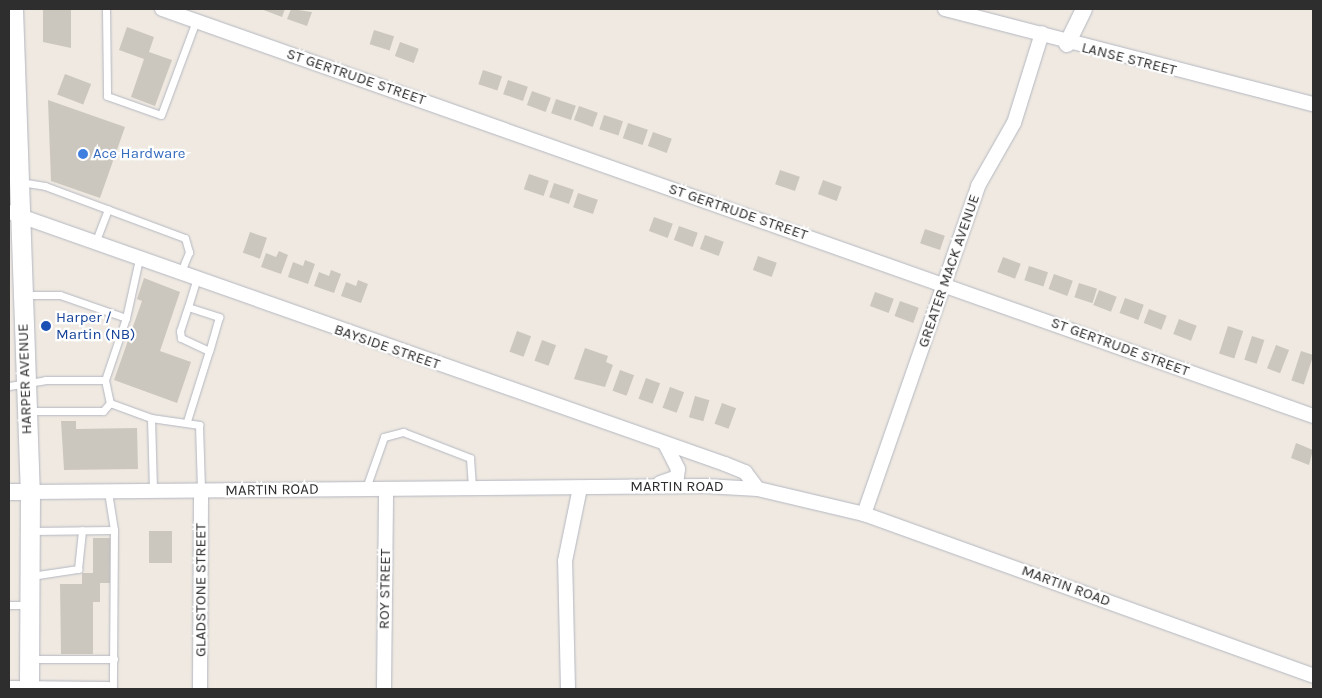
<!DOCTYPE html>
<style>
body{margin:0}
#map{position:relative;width:1322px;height:698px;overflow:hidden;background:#efe9e1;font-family:Karla,sans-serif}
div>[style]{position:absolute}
.building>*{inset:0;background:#cbc7bf;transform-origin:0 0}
.roads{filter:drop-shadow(0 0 1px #b4b7c1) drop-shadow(0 0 1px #b4b7c1)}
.service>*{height:7px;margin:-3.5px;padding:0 3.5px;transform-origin:3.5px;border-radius:3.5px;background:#fff}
.minor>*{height:14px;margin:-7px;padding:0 7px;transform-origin:7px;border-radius:7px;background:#fff}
.tertiary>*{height:16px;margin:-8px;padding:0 8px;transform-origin:8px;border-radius:8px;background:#fff}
.secondary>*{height:19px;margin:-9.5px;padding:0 9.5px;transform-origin:9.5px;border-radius:9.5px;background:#fff}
.dots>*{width:14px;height:14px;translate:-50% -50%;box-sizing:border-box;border:2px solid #fff;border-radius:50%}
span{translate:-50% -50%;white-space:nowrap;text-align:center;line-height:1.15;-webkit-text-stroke:4.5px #fff;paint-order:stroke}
.street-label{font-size:15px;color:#2e2e2e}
.shop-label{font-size:15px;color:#366cbe}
.left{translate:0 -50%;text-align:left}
.transit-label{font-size:15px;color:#164399}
.frame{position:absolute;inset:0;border:10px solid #2e2e2e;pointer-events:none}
</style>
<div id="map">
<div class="building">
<div style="clip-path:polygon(43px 9px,71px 9px,71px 48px,43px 42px)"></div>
<div style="clip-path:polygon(261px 9px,285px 9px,282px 17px)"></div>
<div style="clip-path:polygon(291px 9px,312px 12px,307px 26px,287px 19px)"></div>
<div style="clip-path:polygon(127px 27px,154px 37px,149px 52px,172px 60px,155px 106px,131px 97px,144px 59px,119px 50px)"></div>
<div style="left:374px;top:30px;width:21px;height:15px;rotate:17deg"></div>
<div style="left:400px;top:42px;width:20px;height:15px;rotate:20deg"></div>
<div style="left:483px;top:70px;width:20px;height:15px;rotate:18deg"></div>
<div style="left:65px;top:74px;width:28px;height:22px;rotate:21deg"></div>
<div style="left:508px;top:80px;width:21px;height:15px;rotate:19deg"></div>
<div style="left:532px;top:91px;width:20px;height:15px;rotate:20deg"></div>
<div style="left:556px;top:99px;width:21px;height:15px;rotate:19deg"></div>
<div style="clip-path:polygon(48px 100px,125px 127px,100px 198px,51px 181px)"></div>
<div style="left:579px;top:106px;width:20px;height:15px;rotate:20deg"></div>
<div style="left:604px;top:115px;width:20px;height:15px;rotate:18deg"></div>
<div style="left:628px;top:123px;width:21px;height:16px;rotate:19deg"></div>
<div style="left:653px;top:132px;width:20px;height:15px;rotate:20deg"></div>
<div style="left:780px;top:170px;width:21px;height:15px;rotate:19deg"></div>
<div style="left:529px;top:174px;width:21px;height:16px;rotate:19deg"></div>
<div style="left:823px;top:180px;width:20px;height:15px;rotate:20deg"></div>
<div style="left:554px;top:183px;width:21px;height:15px;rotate:19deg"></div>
<div style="left:578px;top:193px;width:21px;height:15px;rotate:19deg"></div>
<div style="left:654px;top:217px;width:20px;height:15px;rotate:20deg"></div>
<div style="left:679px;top:226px;width:20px;height:15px;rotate:20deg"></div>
<div style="left:925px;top:229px;width:21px;height:15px;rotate:19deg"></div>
<div style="left:250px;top:232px;width:18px;height:22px;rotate:19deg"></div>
<div style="left:705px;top:235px;width:20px;height:15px;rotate:20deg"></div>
<div style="clip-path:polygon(279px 251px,288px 255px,281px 274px,261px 267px,266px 253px,276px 257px)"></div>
<div style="left:758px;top:256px;width:20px;height:15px;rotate:20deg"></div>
<div style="left:1003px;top:257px;width:19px;height:16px;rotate:21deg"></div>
<div style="clip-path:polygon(305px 260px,315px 264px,308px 284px,288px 277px,293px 262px,303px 266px)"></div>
<div style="left:1029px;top:266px;width:20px;height:15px;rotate:18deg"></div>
<div style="clip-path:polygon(331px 270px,341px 274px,334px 293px,314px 286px,319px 272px,329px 276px)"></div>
<div style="left:1054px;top:274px;width:20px;height:16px;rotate:20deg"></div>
<div style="clip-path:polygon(144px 278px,180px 292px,160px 351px,191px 362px,177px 403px,114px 380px,142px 301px,137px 299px)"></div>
<div style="clip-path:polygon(358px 280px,368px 284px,361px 303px,341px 296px,346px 282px,356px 286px)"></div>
<div style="left:1079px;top:283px;width:19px;height:15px;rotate:18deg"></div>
<div style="left:1099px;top:290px;width:19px;height:16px;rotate:21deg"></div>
<div style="left:875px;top:292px;width:20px;height:15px;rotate:20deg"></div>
<div style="left:1125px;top:298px;width:20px;height:16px;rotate:20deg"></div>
<div style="left:900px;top:301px;width:20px;height:16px;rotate:20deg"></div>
<div style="left:1149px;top:309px;width:19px;height:15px;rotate:21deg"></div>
<div style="left:1179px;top:319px;width:19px;height:16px;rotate:21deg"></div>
<div style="left:1228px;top:326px;width:16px;height:29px;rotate:18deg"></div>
<div style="left:517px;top:331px;width:15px;height:22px;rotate:20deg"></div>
<div style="left:1252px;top:336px;width:13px;height:25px;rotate:18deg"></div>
<div style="left:542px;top:340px;width:15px;height:22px;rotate:20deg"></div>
<div style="left:1276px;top:345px;width:14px;height:25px;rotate:21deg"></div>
<div style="clip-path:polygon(585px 348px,608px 356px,606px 362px,613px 365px,605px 387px,574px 379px)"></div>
<div style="left:1301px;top:351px;width:13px;height:31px;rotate:18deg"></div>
<div style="left:620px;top:370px;width:15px;height:22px;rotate:20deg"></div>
<div style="left:646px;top:378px;width:15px;height:22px;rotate:20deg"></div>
<div style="left:670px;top:387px;width:15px;height:22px;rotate:20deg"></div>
<div style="left:695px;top:396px;width:15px;height:22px;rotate:16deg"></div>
<div style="left:722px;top:403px;width:15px;height:22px;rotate:20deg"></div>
<div style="clip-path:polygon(61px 421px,76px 421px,76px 429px,137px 428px,138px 469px,64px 470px)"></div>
<div style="clip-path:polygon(1296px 443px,1313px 450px,1309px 465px,1291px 458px)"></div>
<div style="left:149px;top:531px;width:23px;height:32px"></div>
<div style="clip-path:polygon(93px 538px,110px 538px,110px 583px,100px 583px,100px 602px,93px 602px,93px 654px,61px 654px,60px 584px,82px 584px,82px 573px,93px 573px)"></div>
</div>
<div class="roads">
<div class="service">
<div style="left:106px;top:9px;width:87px;rotate:89.3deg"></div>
<div style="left:107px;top:96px;width:57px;rotate:19.4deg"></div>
<div style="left:161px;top:115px;width:100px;rotate:-69.6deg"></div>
<div style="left:20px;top:182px;width:25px;rotate:9deg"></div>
<div style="left:45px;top:186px;width:149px;rotate:20.4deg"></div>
<div style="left:185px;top:238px;width:15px;rotate:74deg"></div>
<div style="left:189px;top:252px;width:24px;rotate:112deg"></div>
<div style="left:95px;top:243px;width:36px;rotate:-69deg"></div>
<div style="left:24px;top:295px;width:36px"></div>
<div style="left:60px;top:295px;width:70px;rotate:19.2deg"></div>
<div style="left:188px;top:307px;width:33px;rotate:18deg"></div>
<div style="left:219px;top:317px;width:35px;rotate:106deg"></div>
<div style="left:209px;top:351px;width:31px;rotate:-155deg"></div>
<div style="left:181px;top:338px;width:7px;rotate:-98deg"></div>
<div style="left:180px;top:331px;width:25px;rotate:-72deg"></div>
<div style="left:188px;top:307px;width:28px;rotate:-73deg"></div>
<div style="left:105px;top:380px;width:24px;rotate:78deg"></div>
<div style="left:9px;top:386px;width:36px;rotate:-9deg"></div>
<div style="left:45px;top:380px;width:60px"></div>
<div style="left:105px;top:380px;width:65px;rotate:-71.3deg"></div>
<div style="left:126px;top:318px;width:60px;rotate:-77.6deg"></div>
<div style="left:110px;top:403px;width:44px;rotate:20.1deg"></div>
<div style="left:151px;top:418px;width:73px;rotate:88.4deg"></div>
<div style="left:29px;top:411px;width:74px"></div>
<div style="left:103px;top:411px;width:11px;rotate:-49deg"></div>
<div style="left:151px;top:418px;width:49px;rotate:8.3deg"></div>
<div style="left:199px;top:425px;width:65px;rotate:88.2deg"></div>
<div style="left:187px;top:421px;width:73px;rotate:-72.6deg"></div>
<div style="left:366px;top:488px;width:54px;rotate:-70.6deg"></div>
<div style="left:384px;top:437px;width:20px;rotate:-15deg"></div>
<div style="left:403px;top:432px;width:72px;rotate:21.2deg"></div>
<div style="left:470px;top:458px;width:30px;rotate:86deg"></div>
<div style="left:108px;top:492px;width:38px;rotate:81deg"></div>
<div style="left:114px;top:530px;width:159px;rotate:90.4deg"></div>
<div style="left:31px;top:531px;width:83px;rotate:-0.7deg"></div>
<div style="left:31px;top:576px;width:48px;rotate:-8.5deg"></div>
<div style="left:78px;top:569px;width:39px;rotate:-84deg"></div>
<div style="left:9px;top:605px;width:19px"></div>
<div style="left:30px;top:659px;width:84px"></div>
</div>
<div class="minor">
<div style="left:162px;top:9px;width:1221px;rotate:19.47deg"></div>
<div style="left:945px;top:9px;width:380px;rotate:14.5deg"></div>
<div style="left:9px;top:212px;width:759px;rotate:19.39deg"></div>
<div style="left:725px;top:464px;width:22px;rotate:22deg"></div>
<div style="left:745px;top:472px;width:21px;rotate:53deg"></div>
<div style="left:660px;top:483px;width:18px;rotate:-19deg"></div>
<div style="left:677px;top:477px;width:8px;rotate:-83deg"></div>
<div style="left:678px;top:469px;width:28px;rotate:-117deg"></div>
<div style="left:30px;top:492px;width:675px;rotate:-0.51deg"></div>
<div style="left:705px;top:486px;width:53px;rotate:3.2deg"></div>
<div style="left:758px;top:489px;width:109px;rotate:13.3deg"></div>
<div style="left:864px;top:514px;width:477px;rotate:19.8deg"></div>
<div style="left:864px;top:514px;width:347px;rotate:-70.8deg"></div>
<div style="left:978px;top:186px;width:73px;rotate:-60.3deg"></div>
<div style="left:1014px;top:123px;width:94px;rotate:-72.7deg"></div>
<div style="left:9px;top:688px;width:99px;rotate:0.6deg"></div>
<div style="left:200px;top:689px;width:199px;rotate:-89.7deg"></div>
<div style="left:384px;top:689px;width:200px;rotate:-89.4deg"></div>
<div style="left:568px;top:689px;width:128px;rotate:-91.3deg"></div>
<div style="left:565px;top:561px;width:75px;rotate:-78.4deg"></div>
</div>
<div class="tertiary">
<div style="left:1067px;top:44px;width:39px;rotate:-64deg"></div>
<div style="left:9px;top:492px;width:21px"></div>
</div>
<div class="secondary">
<div style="left:13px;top:9px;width:483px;rotate:88deg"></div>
<div style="left:30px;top:492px;width:197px;rotate:90.3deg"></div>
</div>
</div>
<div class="dots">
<div style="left:83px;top:154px;background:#3f7fe0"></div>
<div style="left:46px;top:326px;background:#1a4fb4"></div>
</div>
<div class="street-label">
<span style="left:1129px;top:59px;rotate:14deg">LANSE STREET</span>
<span style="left:356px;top:77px;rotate:19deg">ST GERTRUDE STREET</span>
<span style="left:738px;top:212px;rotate:19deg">ST GERTRUDE STREET</span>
<span style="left:949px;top:271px;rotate:-71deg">GREATER MACK AVENUE</span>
<span style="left:387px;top:347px;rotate:19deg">BAYSIDE STREET</span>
<span style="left:1120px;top:347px;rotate:20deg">ST GERTRUDE STREET</span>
<span style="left:25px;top:379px;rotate:-92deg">HARPER AVENUE</span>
<span style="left:677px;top:487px">MARTIN ROAD</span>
<span style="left:272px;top:490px;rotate:-1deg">MARTIN ROAD</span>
<span style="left:1066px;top:586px;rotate:20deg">MARTIN ROAD</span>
<span style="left:385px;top:589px;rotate:-89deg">ROY STREET</span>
<span style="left:201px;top:590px;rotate:-90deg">GLADSTONE STREET</span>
</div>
<div class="shop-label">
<span class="left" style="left:93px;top:154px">Ace Hardware</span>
</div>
<div class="transit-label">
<span class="left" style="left:56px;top:326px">Harper /<br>Martin (NB)</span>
</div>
<div class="frame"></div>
</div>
